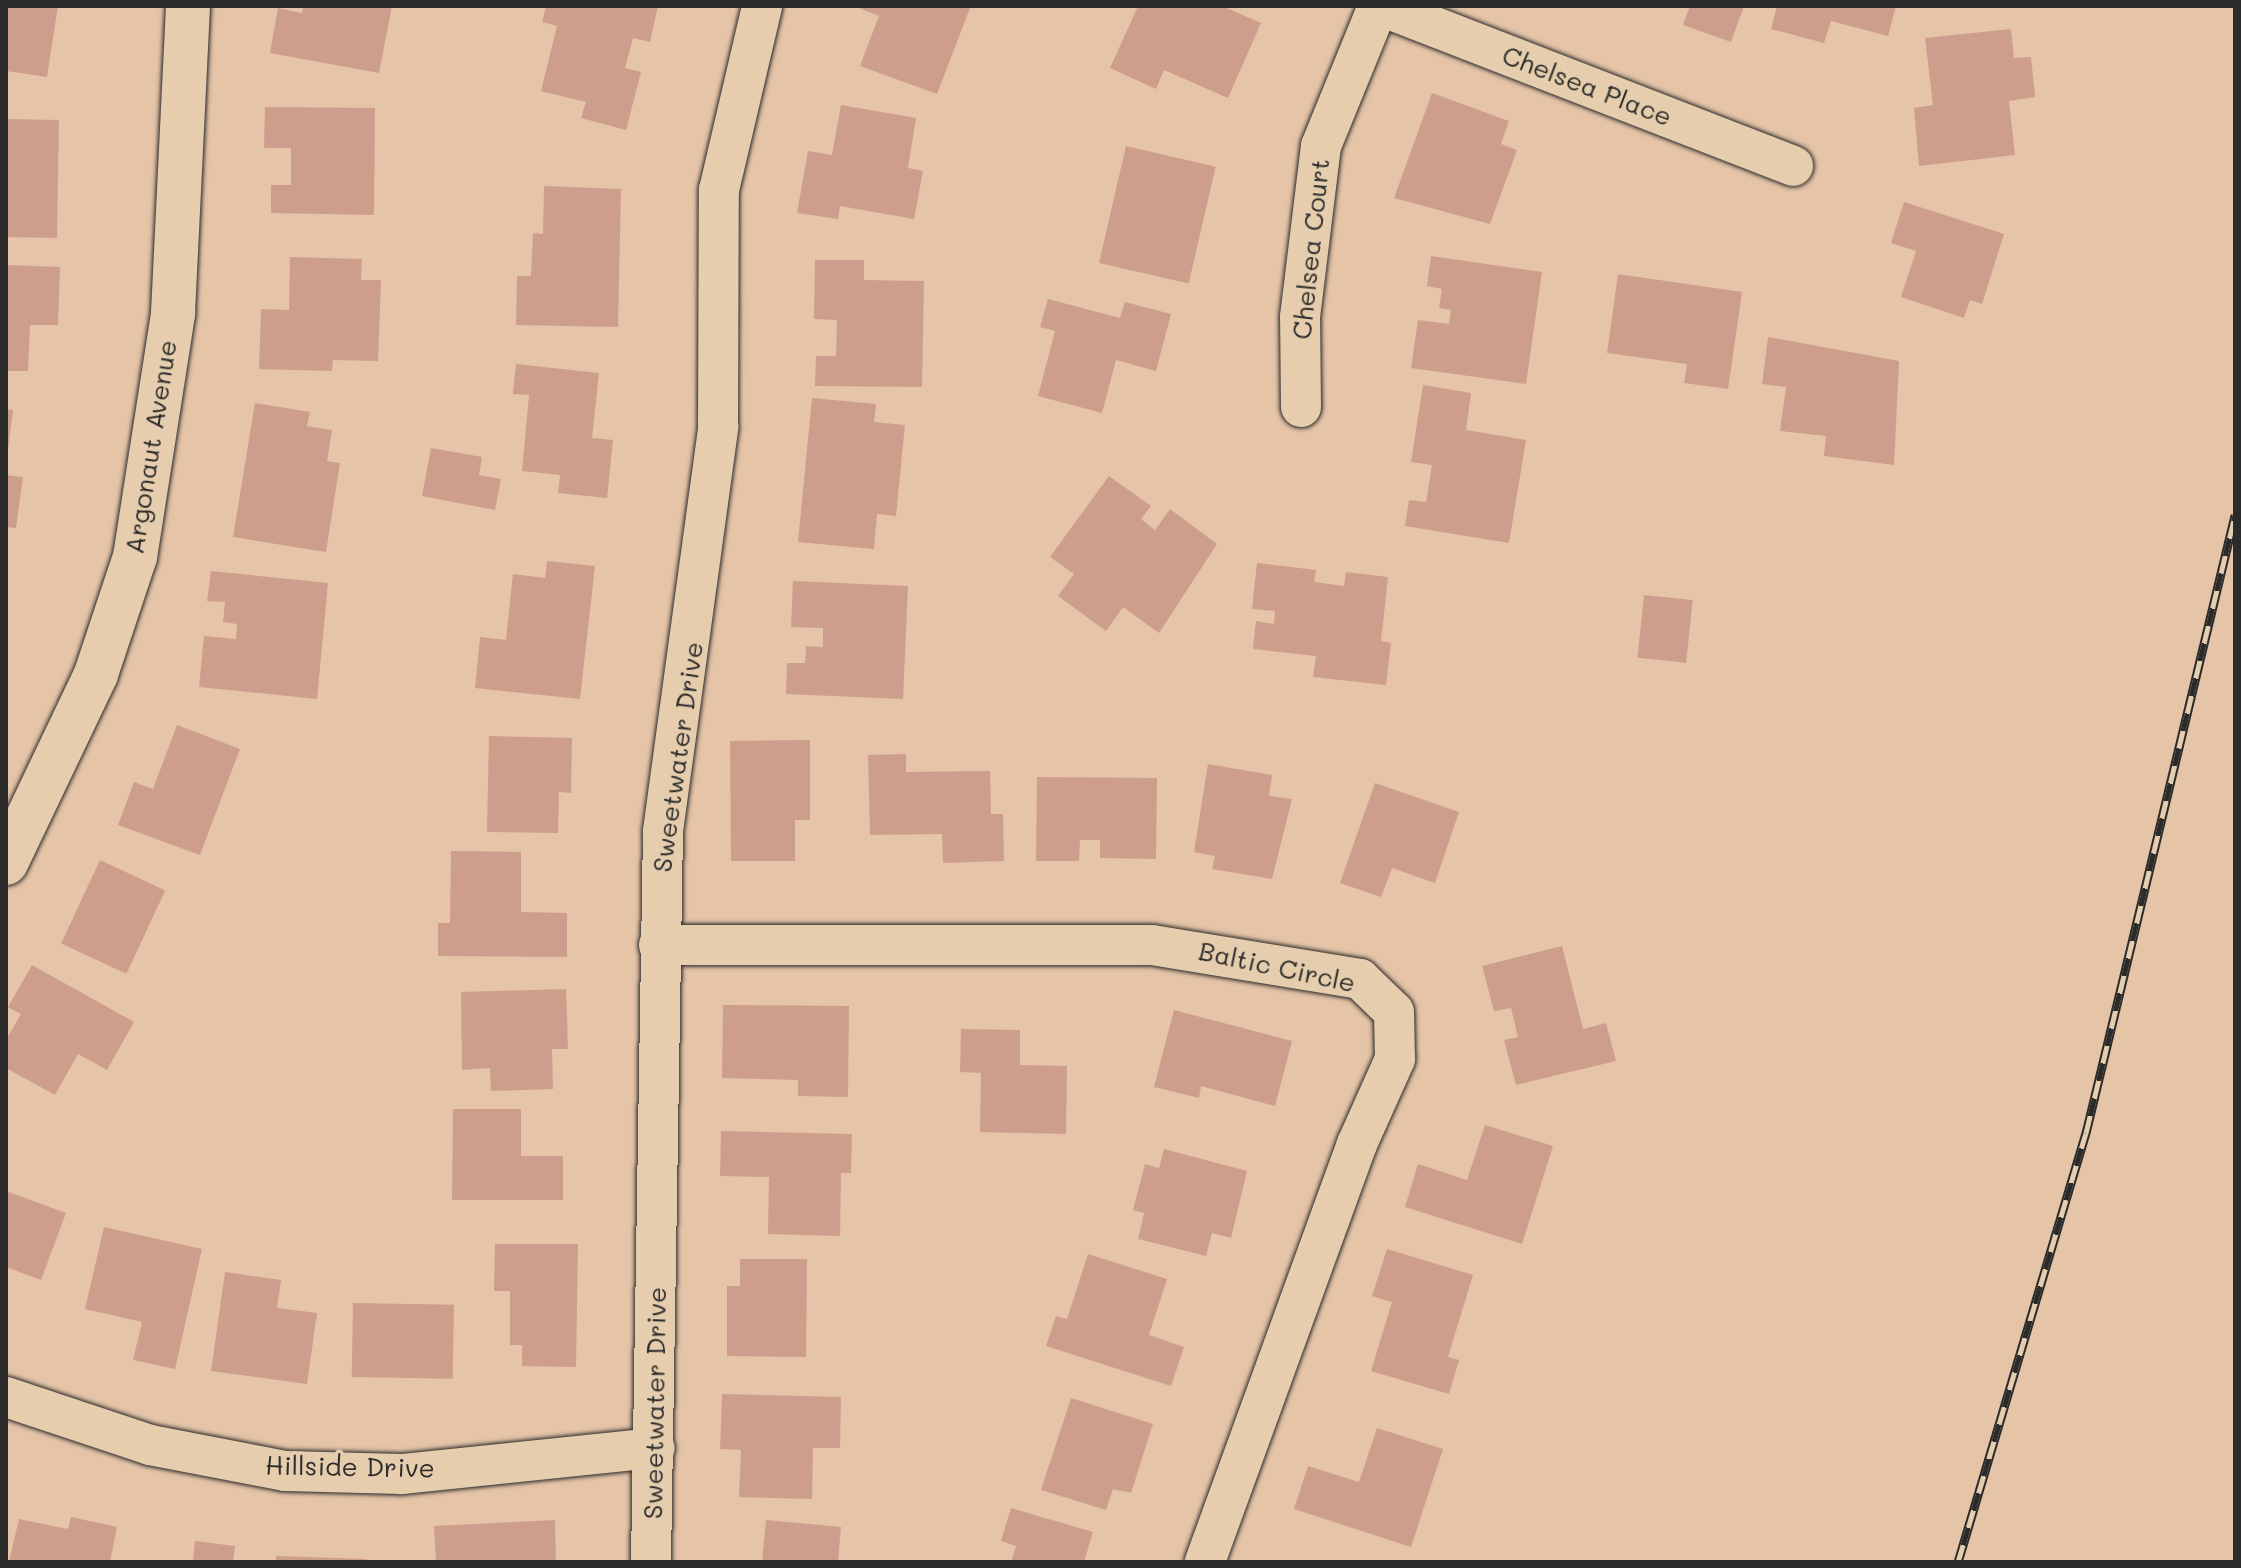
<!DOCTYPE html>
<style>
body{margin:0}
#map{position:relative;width:2241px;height:1568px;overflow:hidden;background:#e5c4a7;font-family:Mali,sans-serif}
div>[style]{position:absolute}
.building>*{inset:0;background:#ce9e8c;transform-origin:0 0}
.roads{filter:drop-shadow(0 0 2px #2b2b2b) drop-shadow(0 0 2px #2b2b2b)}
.street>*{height:40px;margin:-20px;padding:0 20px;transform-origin:20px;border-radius:20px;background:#e5cdad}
.secondary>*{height:44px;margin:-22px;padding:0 22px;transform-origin:22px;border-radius:22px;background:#e5cdad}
.rail>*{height:9px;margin-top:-4.5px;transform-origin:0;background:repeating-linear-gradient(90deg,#e5cdad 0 18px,#2b2b2b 0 36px);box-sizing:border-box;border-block:2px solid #2b2b2b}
span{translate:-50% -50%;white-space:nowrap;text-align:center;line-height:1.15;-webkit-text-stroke:7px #e5cdad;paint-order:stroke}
.street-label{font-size:26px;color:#2b2b2b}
.frame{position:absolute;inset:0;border:8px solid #2b2b2b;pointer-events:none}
</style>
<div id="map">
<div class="building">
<div style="clip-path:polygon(6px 6px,58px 6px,47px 77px,6px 71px)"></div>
<div style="clip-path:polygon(303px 6px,392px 6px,379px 73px,270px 53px,278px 8px,302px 13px)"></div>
<div style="clip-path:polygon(546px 6px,658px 6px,650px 42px,633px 38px,625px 68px,641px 72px,626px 130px,581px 118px,586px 102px,541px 91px,557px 26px,542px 22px)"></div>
<div style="clip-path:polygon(854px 6px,970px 8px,937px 94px,860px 66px,879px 16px)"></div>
<div style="clip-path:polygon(1138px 6px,1222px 6px,1261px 23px,1228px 98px,1164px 70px,1156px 89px,1110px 68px)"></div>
<div style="clip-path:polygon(1690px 6px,1744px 6px,1731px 42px,1683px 25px)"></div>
<div style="clip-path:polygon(1777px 6px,1896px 6px,1888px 36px,1831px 21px,1824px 43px,1771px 29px)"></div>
<div style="clip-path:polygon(2011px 29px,2014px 58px,2031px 57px,2035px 97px,2009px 101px,2015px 155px,1919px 166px,1914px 108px,1933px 105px,1925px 38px)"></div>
<div style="clip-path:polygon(1432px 93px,1509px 121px,1501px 144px,1517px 150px,1490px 224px,1394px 198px)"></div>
<div style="clip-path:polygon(841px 105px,916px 118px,908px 168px,923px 171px,914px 219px,840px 206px,838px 219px,797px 213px,808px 151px,832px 155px)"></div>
<div style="clip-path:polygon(265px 107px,375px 108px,374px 215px,271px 213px,271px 185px,291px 185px,291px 148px,264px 148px)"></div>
<div style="left:6px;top:119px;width:53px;height:118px;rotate:1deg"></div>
<div style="left:1126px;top:146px;width:92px;height:120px;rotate:13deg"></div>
<div style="clip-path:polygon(544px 186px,621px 189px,618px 327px,516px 325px,517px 276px,531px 276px,533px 233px,543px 234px)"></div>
<div style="clip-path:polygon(1904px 202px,2004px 234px,1982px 304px,1970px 300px,1964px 318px,1901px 297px,1916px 251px,1891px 243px)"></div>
<div style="clip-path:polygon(1431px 256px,1542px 272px,1526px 384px,1411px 368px,1418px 320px,1449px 324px,1451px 310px,1439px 308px,1442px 289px,1427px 286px)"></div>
<div style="clip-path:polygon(290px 257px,362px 259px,361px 280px,381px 280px,378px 361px,333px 360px,332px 371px,259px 369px,261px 309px,289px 310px)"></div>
<div style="clip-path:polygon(815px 260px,864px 260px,864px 280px,924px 281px,922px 387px,815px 386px,816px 356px,836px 356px,837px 320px,814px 319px)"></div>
<div style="clip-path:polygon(6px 265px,60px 267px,58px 325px,30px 325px,28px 371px,6px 371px)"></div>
<div style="clip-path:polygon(1618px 274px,1742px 292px,1728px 389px,1684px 383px,1687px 364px,1607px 353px)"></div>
<div style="clip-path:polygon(1048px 299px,1120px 318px,1125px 302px,1171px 314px,1156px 371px,1116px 360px,1102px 413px,1038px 396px,1055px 331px,1040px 327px)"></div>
<div style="clip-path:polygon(1768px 337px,1899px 361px,1894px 465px,1824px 456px,1826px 436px,1780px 431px,1786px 387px,1762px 384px)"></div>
<div style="clip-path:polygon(516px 364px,599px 373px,592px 438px,613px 440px,607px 498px,558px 493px,560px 475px,522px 471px,529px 395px,513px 394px)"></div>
<div style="clip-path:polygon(1423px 385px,1471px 393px,1466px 430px,1526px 440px,1509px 543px,1405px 526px,1409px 500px,1426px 502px,1432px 465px,1411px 462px)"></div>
<div style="clip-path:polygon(812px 398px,876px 404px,874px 422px,905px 425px,896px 516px,877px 514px,874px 549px,798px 542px)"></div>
<div style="clip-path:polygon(255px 403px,310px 412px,307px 426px,332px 430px,327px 461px,340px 463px,326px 552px,233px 537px)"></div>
<div style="clip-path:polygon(6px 409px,13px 410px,8px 450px,6px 450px)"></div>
<div style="clip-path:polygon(431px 448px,482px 457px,479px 475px,501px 479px,495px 510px,422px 496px)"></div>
<div style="clip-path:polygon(6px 475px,23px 477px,16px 528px,6px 527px)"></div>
<div style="clip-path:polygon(1109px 476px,1151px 506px,1141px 519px,1155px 530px,1170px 509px,1217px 544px,1159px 633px,1123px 607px,1106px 631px,1058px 596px,1074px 574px,1050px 557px)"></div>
<div style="clip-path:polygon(547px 561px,595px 566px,580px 699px,475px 688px,480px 637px,506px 640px,513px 574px,545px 578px)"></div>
<div style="clip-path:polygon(1257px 563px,1316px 570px,1314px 582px,1344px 586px,1346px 572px,1388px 577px,1381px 641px,1391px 643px,1386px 685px,1313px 677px,1316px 656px,1253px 649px,1256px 621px,1274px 624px,1275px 611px,1252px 609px)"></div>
<div style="clip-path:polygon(211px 571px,328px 583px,317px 699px,199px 687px,204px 636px,236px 639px,237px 624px,223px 622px,225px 602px,207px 601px)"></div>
<div style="clip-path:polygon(793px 581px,908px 586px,903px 699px,786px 694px,787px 663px,805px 663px,806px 646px,823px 647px,823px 628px,791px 627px)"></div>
<div style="left:1644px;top:595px;width:49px;height:63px;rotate:6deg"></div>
<div style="clip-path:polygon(177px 725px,240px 749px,200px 855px,118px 825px,134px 782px,153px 789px)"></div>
<div style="clip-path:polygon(489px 736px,572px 738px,571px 793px,559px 792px,558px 833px,487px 832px)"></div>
<div style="clip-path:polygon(810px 740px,810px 820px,795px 820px,795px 861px,731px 861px,730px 741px)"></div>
<div style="clip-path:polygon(906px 754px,906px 772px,990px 771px,991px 814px,1003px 814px,1004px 861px,943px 863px,942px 834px,870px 835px,868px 755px)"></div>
<div style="clip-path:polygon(1208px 764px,1272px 775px,1269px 796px,1292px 799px,1272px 879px,1212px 869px,1215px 856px,1194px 852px)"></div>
<div style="clip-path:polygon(1037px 777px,1157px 778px,1156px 859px,1100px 858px,1100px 840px,1080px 840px,1079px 861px,1036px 861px)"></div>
<div style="clip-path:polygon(1375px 783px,1459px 812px,1435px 883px,1392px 868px,1381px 897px,1340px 883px)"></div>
<div style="clip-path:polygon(451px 851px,521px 852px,521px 912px,567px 913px,567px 957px,438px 956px,438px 923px,450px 923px)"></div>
<div style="left:100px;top:860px;width:72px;height:92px;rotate:25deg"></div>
<div style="clip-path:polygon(1562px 946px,1583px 1029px,1606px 1023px,1616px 1061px,1516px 1085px,1504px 1040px,1518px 1037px,1511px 1008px,1494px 1011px,1482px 966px)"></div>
<div style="clip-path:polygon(32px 965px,134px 1022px,107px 1070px,78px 1054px,55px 1095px,6px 1068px,6px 1040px,21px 1014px,8px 1007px)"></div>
<div style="clip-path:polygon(566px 989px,568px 1049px,552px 1049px,553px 1089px,491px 1091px,490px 1068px,462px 1070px,461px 992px)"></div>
<div style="clip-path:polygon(723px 1005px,849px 1006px,848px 1097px,798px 1096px,798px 1080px,722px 1078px)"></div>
<div style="clip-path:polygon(1174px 1010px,1292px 1041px,1275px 1106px,1201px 1086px,1199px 1098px,1154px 1087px)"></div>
<div style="clip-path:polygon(961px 1029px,1020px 1030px,1020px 1065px,1067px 1066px,1066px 1134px,980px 1132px,981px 1073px,960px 1072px)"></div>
<div style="clip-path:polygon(453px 1109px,521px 1109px,521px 1156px,563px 1156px,563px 1200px,452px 1200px)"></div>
<div style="clip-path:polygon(1485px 1125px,1553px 1146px,1522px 1244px,1405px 1207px,1418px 1164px,1467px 1180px)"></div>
<div style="clip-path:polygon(721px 1131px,852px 1134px,851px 1173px,841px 1173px,840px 1236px,768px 1234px,769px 1177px,720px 1176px)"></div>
<div style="clip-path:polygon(1164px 1149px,1247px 1171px,1231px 1238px,1212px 1233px,1206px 1256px,1138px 1239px,1144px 1213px,1133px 1210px,1145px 1164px,1159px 1168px)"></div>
<div style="clip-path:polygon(6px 1191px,66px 1213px,41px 1280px,6px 1267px)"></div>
<div style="clip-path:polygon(104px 1227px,202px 1249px,175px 1369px,133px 1360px,142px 1322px,85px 1309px)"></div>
<div style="clip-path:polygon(495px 1244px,578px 1244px,576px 1367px,522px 1366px,522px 1345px,510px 1345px,510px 1291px,494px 1291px)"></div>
<div style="clip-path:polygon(1387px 1249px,1473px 1275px,1448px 1357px,1459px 1360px,1449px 1394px,1371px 1371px,1392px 1302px,1372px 1296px)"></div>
<div style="clip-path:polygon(1088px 1254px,1167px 1279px,1149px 1335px,1184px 1347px,1171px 1386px,1046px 1346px,1056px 1316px,1067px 1319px)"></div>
<div style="clip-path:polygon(740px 1259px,807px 1259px,806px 1357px,727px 1356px,727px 1286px,740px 1286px)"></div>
<div style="clip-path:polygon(225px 1272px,281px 1280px,277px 1308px,317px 1313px,307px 1384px,211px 1371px)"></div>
<div style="left:353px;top:1303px;width:101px;height:74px;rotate:1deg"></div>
<div style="clip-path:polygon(722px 1394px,841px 1397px,840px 1448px,813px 1448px,812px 1499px,739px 1497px,741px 1450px,720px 1449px)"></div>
<div style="clip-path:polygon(1071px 1398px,1153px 1424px,1131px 1493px,1113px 1489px,1106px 1510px,1041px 1490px)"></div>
<div style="clip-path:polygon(1377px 1428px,1443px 1449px,1411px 1547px,1294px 1509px,1308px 1466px,1359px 1482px)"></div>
<div style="clip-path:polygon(1011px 1508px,1093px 1532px,1084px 1562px,1011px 1562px,1016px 1546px,1001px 1541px)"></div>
<div style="clip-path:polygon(71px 1517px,117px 1527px,110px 1562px,9px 1562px,19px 1519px,68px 1529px)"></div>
<div style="clip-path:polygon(555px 1520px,556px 1562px,436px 1562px,434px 1526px)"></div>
<div style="clip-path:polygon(766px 1520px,841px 1527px,838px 1562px,762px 1562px)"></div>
<div style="clip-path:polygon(195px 1541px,235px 1546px,233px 1562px,193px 1562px)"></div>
<div style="clip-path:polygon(276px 1556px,367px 1559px,367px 1562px,276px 1562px)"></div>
</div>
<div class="roads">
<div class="street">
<div style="left:1381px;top:6px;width:442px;rotate:21.2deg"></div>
<div style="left:1301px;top:407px;width:90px;rotate:-90.6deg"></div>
<div style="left:1300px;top:317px;width:172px;rotate:-83deg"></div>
<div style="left:1321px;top:146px;width:151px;rotate:-67.8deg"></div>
<div style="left:659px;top:945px;width:493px"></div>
<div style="left:1152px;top:945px;width:211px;rotate:9.3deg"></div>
<div style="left:1360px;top:979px;width:47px;rotate:44.1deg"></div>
<div style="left:1394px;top:1012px;width:47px;rotate:88.8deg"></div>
<div style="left:1395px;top:1059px;width:93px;rotate:114.1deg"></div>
<div style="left:1357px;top:1144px;width:445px;rotate:110deg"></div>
<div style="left:6px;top:1397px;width:152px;rotate:18.4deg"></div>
<div style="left:150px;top:1445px;width:137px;rotate:10.9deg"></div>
<div style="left:285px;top:1471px;width:117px;rotate:1.5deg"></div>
<div style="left:402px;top:1474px;width:254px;rotate:-5.9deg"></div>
<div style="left:651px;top:1562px;width:731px;rotate:-89.06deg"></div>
<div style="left:663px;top:831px;width:408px;rotate:-82.2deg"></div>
<div style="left:718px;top:427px;width:237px;rotate:-89.8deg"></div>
<div style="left:719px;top:190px;width:189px;rotate:-76.8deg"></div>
</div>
<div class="secondary">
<div style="left:6px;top:863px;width:209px;rotate:-64.5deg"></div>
<div style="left:96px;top:674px;width:123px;rotate:-71.6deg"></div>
<div style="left:135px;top:557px;width:247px;rotate:-81.1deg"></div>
<div style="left:173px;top:313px;width:307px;rotate:-87.2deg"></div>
</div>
</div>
<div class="rail">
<div style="left:1958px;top:1562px;width:448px;rotate:-73.4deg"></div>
<div style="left:2086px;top:1133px;width:636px;rotate:-76.44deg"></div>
</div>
<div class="street-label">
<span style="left:1587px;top:86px;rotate:21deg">Chelsea Place</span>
<span style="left:1311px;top:249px;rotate:-84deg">Chelsea Court</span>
<span style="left:151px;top:447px;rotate:-81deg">Argonaut Avenue</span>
<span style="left:678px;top:757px;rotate:-82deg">Sweetwater Drive</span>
<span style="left:1277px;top:967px;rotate:12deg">Baltic Circle</span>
<span style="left:655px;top:1403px;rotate:-89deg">Sweetwater Drive</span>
<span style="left:350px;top:1467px;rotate:1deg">Hillside Drive</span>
</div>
<div class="frame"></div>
</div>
